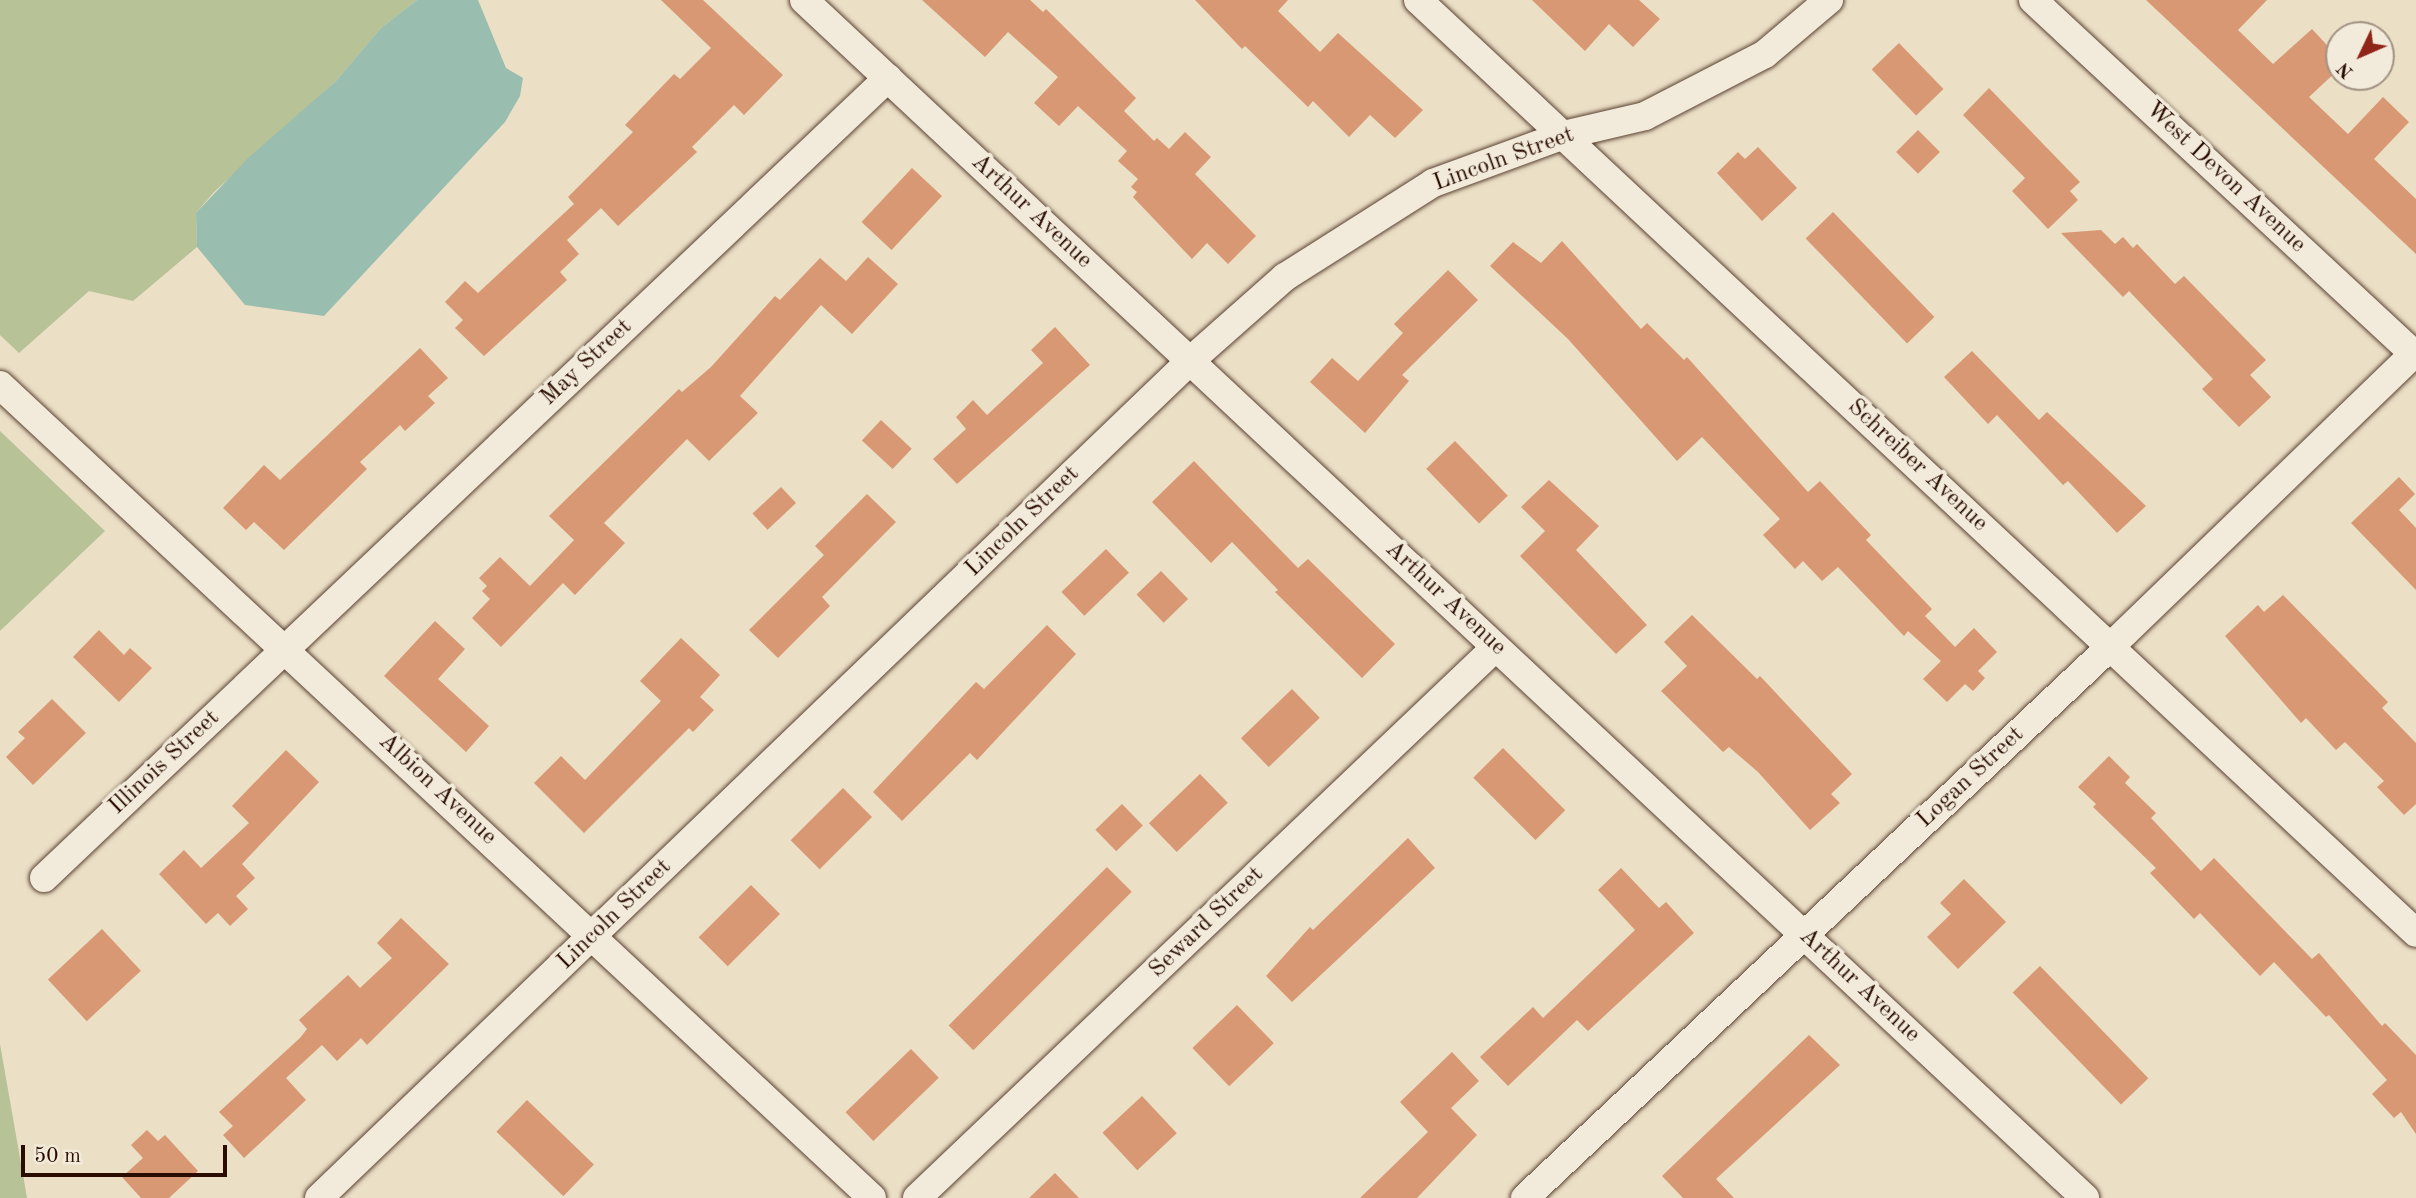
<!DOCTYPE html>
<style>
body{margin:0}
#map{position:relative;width:2416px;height:1198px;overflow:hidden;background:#ebdfc6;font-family:"Old Standard TT",serif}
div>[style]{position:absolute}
.green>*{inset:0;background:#b7c296}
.water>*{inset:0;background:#99bdaf}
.building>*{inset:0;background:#d79873;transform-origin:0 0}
.roads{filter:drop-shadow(0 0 2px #5a4232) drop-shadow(0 0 2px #5a4232)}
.minor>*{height:28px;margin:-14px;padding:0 14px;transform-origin:14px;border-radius:14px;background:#f2eada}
span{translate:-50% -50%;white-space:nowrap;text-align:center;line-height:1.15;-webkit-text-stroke:7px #f2eada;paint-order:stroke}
.street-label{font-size:24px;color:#290d00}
.north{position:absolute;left:2325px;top:21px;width:70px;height:70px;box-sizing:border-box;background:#f2eada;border:2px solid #a29283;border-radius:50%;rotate:226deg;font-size:19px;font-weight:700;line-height:28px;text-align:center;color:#290d00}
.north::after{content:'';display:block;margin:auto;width:24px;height:32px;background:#8f2418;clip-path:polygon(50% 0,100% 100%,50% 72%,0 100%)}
.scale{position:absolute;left:21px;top:1145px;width:206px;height:32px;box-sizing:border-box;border:4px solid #290d00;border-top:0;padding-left:9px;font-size:21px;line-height:24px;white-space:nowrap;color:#290d00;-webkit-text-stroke:5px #f2eada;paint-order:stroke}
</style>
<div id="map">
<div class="green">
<div style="clip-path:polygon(0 0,417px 0,381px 28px,335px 82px,214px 192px,196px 213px,197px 247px,133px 301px,89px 291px,19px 353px,0 335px)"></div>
<div style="clip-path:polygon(0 431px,105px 531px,0 631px)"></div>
<div style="clip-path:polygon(0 1044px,27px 1198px,0 1198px)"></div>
</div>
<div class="water">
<div style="clip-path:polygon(417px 0,478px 0,506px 68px,523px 78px,520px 96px,505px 122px,324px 316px,245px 305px,197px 247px,196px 213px,248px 158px,335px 82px,381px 28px)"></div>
</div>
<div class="building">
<div style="clip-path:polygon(661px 0,703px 0,783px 75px,744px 115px,734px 105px,692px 147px,697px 152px,618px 226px,601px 208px,567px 240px,579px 254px,560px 272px,567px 280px,484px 356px,455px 328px,463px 320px,445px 302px,465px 281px,478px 293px,574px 204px,568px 197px,633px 132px,625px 125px,674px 74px,680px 79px,711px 48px)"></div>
<div style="clip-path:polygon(922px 0,1030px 0,1043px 12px,1046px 9px,1136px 98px,1124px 111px,1154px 141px,1157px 138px,1169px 149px,1185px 132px,1211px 157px,1195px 174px,1256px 236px,1228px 264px,1207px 243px,1192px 259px,1133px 197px,1137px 192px,1131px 187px,1138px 179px,1118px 161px,1127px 151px,1078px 106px,1059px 126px,1034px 103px,1058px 77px,1008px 32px,985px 57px)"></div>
<div style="clip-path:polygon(1195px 0,1288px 0,1278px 11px,1320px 52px,1338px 33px,1423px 110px,1395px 138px,1370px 115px,1349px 137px,1313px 101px,1308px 107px,1245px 46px,1242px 49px)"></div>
<div style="clip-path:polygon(1532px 0,1639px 0,1660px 19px,1633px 47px,1609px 24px,1585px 51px)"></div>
<div style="clip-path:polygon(2146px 0,2267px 0,2238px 30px,2273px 64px,2312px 29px,2339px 58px,2339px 69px,2309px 97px,2348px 134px,2383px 97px,2409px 122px,2374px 159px,2416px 199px,2416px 254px)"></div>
<div style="left:1899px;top:43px;width:64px;height:38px;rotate:46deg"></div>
<div style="clip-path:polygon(1989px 88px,2080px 182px,2070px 191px,2078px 200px,2048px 229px,2012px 191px,2025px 178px,1963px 115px)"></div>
<div style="left:1918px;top:130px;width:31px;height:31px;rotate:45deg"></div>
<div style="clip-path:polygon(1758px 147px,1797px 188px,1762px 221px,1717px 173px,1738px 152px,1745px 159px)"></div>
<div style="left:912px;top:168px;width:41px;height:74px;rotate:43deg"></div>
<div style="left:1833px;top:212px;width:146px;height:38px;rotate:46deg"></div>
<div style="clip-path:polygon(2101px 230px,2115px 244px,2123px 237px,2133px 248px,2137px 244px,2175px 284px,2184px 276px,2266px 360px,2250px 375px,2271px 397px,2239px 427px,2202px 389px,2213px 379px,2129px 291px,2123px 297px,2061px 233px)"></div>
<div style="clip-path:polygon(1562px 241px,1641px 329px,1647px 323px,1684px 360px,1687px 357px,1808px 492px,1820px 481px,1871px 535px,1866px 540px,1932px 609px,1925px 616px,1955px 647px,1974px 628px,1997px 652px,1978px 671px,1985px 678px,1973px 691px,1965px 684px,1947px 702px,1923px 679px,1941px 661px,1908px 631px,1904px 636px,1838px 567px,1822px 581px,1803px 561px,1795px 569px,1763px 535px,1780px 519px,1702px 437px,1677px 461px,1568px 339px,1490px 266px,1513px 242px,1541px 263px)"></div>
<div style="clip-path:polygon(868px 257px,898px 284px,852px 334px,821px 305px,740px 396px,758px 413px,709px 461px,687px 439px,604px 523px,625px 543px,575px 595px,563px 583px,501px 647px,472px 618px,490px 599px,482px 591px,487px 586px,479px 578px,500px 557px,530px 586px,574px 540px,549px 516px,679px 389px,682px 392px,711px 367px,775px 296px,780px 300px,820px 258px,846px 281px)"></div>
<div style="clip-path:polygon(1448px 270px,1478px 300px,1402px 375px,1409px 381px,1365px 433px,1310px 382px,1332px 358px,1358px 381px,1403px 333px,1394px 324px)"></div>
<div style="clip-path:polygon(1055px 327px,1090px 365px,957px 484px,933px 459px,966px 429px,956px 417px,973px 400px,987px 415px,1043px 363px,1031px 350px)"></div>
<div style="clip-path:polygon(420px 348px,448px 378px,428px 396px,435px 403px,405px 431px,400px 425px,360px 462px,367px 469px,284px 550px,254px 522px,246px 530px,223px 508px,264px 465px,280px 480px)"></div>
<div style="clip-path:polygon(1972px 351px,2039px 420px,2047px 412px,2146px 506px,2117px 533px,2068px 481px,2063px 485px,1997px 415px,1988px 424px,1944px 377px)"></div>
<div style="left:881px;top:420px;width:42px;height:28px;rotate:43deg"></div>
<div style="left:1455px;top:441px;width:76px;height:40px;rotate:46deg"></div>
<div style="clip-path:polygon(1194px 461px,1298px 568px,1308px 559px,1395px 644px,1362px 678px,1275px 592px,1278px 590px,1232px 542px,1211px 563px,1152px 502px)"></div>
<div style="clip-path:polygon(2399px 477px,2415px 494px,2399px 510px,2416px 528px,2416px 590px,2351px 523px)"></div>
<div style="clip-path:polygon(1549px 480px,1599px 526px,1576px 550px,1647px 625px,1616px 654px,1520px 556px,1545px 531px,1521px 507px)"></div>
<div style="left:781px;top:487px;width:22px;height:39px;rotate:47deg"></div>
<div style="clip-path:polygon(867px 494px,896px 522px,822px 597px,830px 606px,778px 658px,749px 630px,824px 555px,815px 546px)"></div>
<div style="left:1106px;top:549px;width:33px;height:62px;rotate:46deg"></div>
<div style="left:1161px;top:571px;width:39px;height:34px;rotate:46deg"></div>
<div style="clip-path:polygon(2283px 595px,2388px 702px,2382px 708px,2416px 743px,2416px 804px,2404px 815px,2377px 787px,2384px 781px,2345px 742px,2336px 750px,2306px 718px,2301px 723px,2225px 636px,2258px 605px,2264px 612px)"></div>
<div style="clip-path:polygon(1692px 615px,1757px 679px,1760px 676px,1852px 774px,1831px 794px,1840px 803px,1810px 830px,1758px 772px,1729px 747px,1723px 752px,1661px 691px,1687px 666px,1664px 642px)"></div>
<div style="clip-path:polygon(435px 621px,465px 649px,438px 679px,489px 726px,466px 752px,384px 676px)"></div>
<div style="clip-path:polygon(1047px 625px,1076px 654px,977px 760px,970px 753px,902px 821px,873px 792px,976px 682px,984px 689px)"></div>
<div style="clip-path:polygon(99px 630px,124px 655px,130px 648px,152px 668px,119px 702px,73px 657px)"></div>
<div style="clip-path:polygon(681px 638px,720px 675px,700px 697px,714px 710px,693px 732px,689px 728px,584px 833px,534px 783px,561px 756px,585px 780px,661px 701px,640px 681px)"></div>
<div style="left:1292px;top:689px;width:40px;height:71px;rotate:46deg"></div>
<div style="clip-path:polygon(52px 699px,86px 733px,33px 785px,6px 757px,25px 738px,18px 732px)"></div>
<div style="left:1503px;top:748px;width:88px;height:42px;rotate:45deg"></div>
<div style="clip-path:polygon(286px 750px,319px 782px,242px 864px,255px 878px,236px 896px,248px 909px,230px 926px,218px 913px,206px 924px,159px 874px,184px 850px,201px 868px,249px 823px,232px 806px)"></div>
<div style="clip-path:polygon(2109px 756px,2130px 777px,2125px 783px,2156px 813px,2151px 818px,2201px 871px,2214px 858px,2312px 959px,2319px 953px,2382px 1026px,2385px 1023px,2416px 1055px,2416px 1134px,2401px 1112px,2394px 1118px,2372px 1094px,2387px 1080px,2329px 1015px,2326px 1017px,2274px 962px,2260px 976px,2200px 913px,2194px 919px,2150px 873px,2156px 868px,2093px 807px,2096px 804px,2078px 787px)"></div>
<div style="left:1200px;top:774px;width:40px;height:71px;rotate:46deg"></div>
<div style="left:843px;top:788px;width:41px;height:74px;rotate:45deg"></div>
<div style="left:1122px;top:804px;width:30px;height:37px;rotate:46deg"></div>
<div style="clip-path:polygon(1408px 838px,1435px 868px,1292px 1002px,1266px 976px,1310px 927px,1313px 930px)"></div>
<div style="left:1107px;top:867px;width:35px;height:224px;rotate:45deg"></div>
<div style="clip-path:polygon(1621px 868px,1659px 908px,1666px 902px,1694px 933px,1588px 1031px,1577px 1020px,1508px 1086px,1480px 1057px,1533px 1007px,1543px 1018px,1635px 930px,1598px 890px)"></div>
<div style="clip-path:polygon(1964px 879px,2006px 922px,1958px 969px,1927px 937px,1951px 914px,1940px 903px)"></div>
<div style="left:751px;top:885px;width:41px;height:74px;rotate:45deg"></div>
<div style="clip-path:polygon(401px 918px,449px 964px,367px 1045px,361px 1038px,337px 1061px,322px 1045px,286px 1078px,306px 1100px,244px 1158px,223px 1135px,233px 1126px,219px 1112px,300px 1038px,307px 1029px,299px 1020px,348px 975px,360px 988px,392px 958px,377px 943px)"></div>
<div style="left:102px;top:929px;width:57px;height:74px;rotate:47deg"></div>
<div style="left:2040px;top:966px;width:156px;height:38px;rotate:46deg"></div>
<div style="left:1237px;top:1005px;width:53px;height:62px;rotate:46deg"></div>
<div style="clip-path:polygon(1809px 1035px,1840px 1065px,1716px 1179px,1734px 1198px,1683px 1198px,1662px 1176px)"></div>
<div style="left:911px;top:1049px;width:40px;height:91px;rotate:46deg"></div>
<div style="clip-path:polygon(1452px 1052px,1479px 1081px,1451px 1108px,1477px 1135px,1417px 1198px,1360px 1198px,1428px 1132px,1400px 1102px)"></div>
<div style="left:1142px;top:1096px;width:51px;height:54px;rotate:47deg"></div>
<div style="left:527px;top:1100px;width:93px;height:44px;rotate:44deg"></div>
<div style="clip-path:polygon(147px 1130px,158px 1141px,165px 1135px,198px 1171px,169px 1198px,141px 1198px,122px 1177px,143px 1158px,131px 1145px)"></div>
<div style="clip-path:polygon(1055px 1173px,1079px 1198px,1029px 1198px)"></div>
</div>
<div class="roads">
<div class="minor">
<div style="left:804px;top:0;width:1754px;rotate:43.08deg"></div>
<div style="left:1418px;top:0;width:1366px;rotate:43.07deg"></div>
<div style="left:2033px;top:0;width:523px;rotate:42.91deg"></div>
<div style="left:0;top:385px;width:1192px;rotate:42.99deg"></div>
<div style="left:44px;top:878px;width:1163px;rotate:-43.47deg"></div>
<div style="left:319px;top:1198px;width:1208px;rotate:-43.86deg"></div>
<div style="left:1190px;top:361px;width:127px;rotate:-41.5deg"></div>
<div style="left:1285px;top:277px;width:175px;rotate:-32.4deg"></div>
<div style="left:1433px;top:183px;width:140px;rotate:-20.1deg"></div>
<div style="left:1564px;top:135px;width:83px;rotate:-13.2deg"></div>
<div style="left:1645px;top:116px;width:135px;rotate:-27.3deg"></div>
<div style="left:1765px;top:54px;width:84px;rotate:-40.2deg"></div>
<div style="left:917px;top:1198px;width:799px;rotate:-43.58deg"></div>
<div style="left:1525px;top:1198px;width:804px;rotate:-43.29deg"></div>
<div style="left:2110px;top:647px;width:421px;rotate:-44deg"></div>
</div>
</div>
<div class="street-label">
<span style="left:1504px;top:160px;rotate:-20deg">Lincoln Street</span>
<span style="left:2225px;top:178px;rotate:43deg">West Devon Avenue</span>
<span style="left:1031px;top:212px;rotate:43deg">Arthur Avenue</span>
<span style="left:587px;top:363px;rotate:-43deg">May Street</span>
<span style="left:1917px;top:466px;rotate:43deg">Schreiber Avenue</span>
<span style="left:1023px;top:522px;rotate:-44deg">Lincoln Street</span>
<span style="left:1445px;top:599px;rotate:43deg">Arthur Avenue</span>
<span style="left:165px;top:763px;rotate:-43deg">Illinois Street</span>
<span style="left:1971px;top:778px;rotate:-43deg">Logan Street</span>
<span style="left:437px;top:790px;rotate:43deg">Albion Avenue</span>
<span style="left:615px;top:915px;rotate:-44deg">Lincoln Street</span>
<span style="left:1207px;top:923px;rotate:-44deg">Seward Street</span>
<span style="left:1859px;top:986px;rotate:43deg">Arthur Avenue</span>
</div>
<div class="north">N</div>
<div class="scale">50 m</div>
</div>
